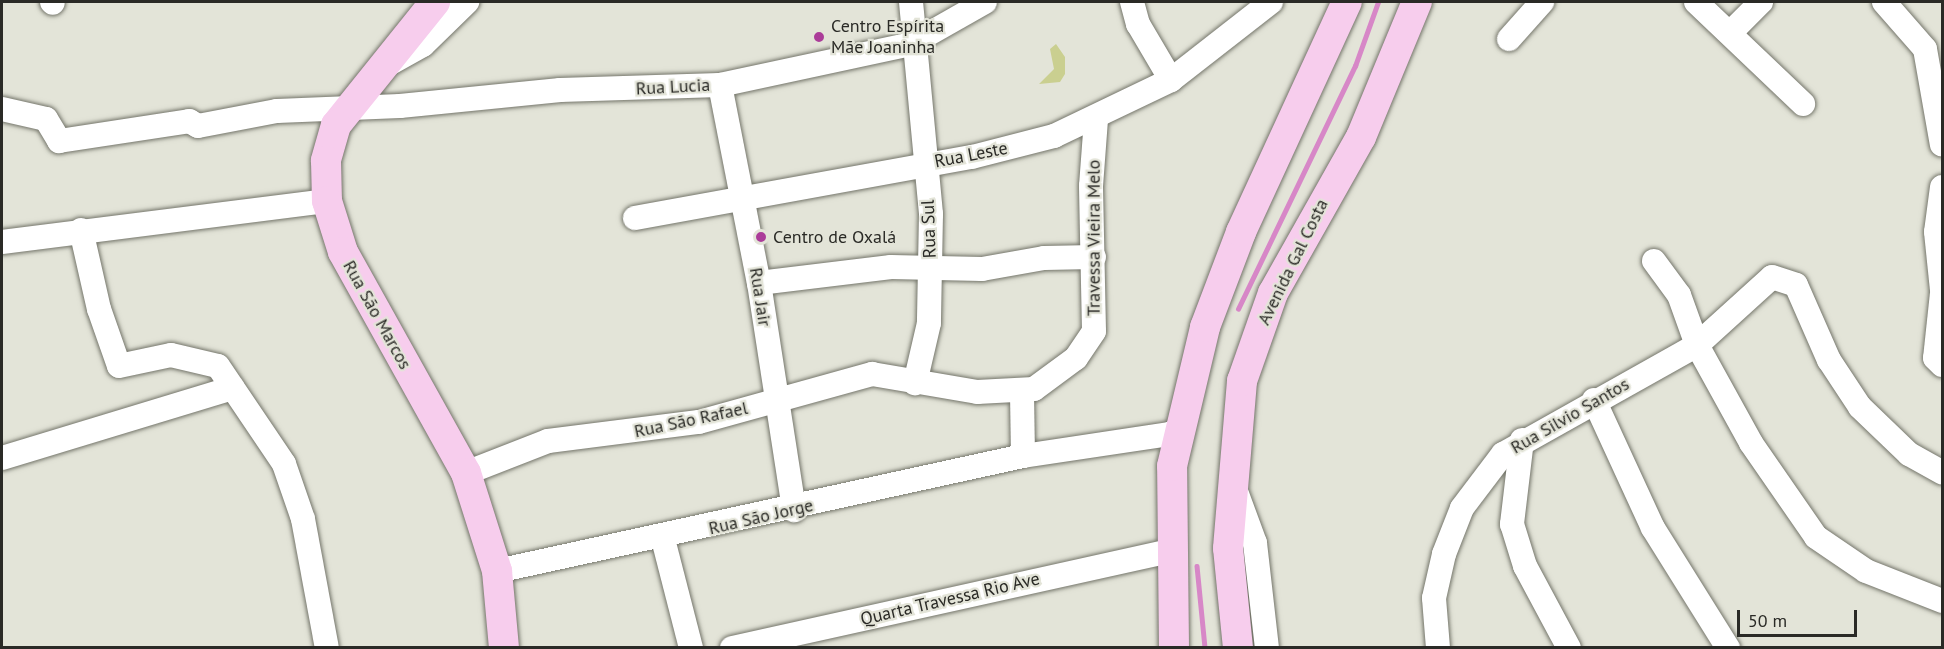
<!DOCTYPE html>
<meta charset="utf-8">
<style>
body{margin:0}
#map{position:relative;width:1944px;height:649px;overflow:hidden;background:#e3e4d8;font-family:"PT Sans",sans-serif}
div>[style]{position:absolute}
.green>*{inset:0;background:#cacf90}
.stream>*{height:4.5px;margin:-2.25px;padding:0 2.25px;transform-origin:2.25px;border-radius:2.25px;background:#d787c7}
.roads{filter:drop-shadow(0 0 2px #74756a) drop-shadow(0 0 2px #74756a)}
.minor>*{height:24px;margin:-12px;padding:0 12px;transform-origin:12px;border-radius:12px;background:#fff}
.major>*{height:30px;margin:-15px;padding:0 15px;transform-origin:15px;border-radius:15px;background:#f7cded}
.dots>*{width:16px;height:16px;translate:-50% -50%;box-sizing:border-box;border:3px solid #e3e4d8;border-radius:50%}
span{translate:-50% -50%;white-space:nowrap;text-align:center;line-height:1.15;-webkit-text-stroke:4.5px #e3e4d8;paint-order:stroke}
.poi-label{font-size:18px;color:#2a2a26}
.left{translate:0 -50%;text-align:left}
.street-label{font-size:18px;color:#2a2a26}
.frame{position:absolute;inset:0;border:3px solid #2a2a26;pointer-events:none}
.scale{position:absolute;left:1737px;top:610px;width:120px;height:27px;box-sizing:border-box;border:3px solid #2a2a26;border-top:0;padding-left:8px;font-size:18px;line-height:21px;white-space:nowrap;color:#2a2a26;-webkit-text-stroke:4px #e3e4d8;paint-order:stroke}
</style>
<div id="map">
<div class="green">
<div style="clip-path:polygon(1056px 44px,1065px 57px,1065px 74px,1060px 82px,1039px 84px,1054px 69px,1050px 49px)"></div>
</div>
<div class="stream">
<div style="left:1238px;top:309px;width:270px;rotate:-64.3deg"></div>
<div style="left:1355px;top:66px;width:68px;rotate:-70.2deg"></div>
<div style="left:1197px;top:566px;width:82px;rotate:84.4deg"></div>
</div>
<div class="roads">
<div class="minor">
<div style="left:52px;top:2px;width:1px;rotate:45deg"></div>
<div style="left:911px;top:2px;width:213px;rotate:84.6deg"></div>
<div style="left:931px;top:214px;width:109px;rotate:91.1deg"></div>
<div style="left:929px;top:323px;width:62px;rotate:103.1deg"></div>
<div style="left:1132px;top:2px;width:23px;rotate:75deg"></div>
<div style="left:1138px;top:24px;width:65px;rotate:59.5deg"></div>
<div style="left:1696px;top:2px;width:148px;rotate:43.6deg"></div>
<div style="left:1884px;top:2px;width:62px;rotate:48.9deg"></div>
<div style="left:1925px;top:49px;width:97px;rotate:80deg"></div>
<div style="left:1730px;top:33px;width:44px;rotate:-45deg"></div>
<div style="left:1509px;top:39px;width:50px;rotate:-48.3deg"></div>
<div style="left:387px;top:65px;width:41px;rotate:-29.1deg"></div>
<div style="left:423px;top:45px;width:62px;rotate:-44.3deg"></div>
<div style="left:720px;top:85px;width:202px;rotate:78.9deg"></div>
<div style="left:759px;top:283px;width:230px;rotate:81.2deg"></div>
<div style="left:2px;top:109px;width:45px;rotate:12.8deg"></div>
<div style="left:46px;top:119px;width:26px;rotate:59deg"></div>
<div style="left:59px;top:141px;width:132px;rotate:-8.7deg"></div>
<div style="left:189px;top:121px;width:10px;rotate:29deg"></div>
<div style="left:198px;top:126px;width:80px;rotate:-10.8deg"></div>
<div style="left:277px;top:111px;width:123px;rotate:-2.3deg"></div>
<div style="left:400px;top:106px;width:161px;rotate:-5.7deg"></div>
<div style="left:560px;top:90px;width:160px;rotate:-1.8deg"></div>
<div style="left:720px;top:85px;width:195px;rotate:-12.1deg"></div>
<div style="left:911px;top:44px;width:85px;rotate:-29.6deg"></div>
<div style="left:1942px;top:187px;width:45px;rotate:97.6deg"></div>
<div style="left:1936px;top:232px;width:58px;rotate:84.1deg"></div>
<div style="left:635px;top:218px;width:342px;rotate:-10.3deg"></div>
<div style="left:972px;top:157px;width:85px;rotate:-14.4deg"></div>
<div style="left:1054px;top:136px;width:130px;rotate:-25.6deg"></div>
<div style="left:1171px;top:80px;width:127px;rotate:-38deg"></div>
<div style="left:81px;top:230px;width:81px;rotate:77.2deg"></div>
<div style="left:99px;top:309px;width:60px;rotate:70.7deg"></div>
<div style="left:119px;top:366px;width:53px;rotate:-11.9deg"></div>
<div style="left:171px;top:355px;width:48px;rotate:13.2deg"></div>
<div style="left:218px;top:366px;width:118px;rotate:56deg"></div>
<div style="left:284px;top:464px;width:58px;rotate:70.9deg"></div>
<div style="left:303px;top:519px;width:131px;rotate:79.5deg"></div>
<div style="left:2px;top:242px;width:328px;rotate:-7.2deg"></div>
<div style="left:1654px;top:261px;width:42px;rotate:53.7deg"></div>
<div style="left:1679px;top:295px;width:53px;rotate:70.2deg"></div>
<div style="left:1697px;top:345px;width:112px;rotate:61.1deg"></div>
<div style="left:1751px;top:443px;width:114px;rotate:55.3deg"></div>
<div style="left:1816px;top:537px;width:60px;rotate:34.2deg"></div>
<div style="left:1866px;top:571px;width:82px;rotate:21.5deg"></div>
<div style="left:759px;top:283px;width:133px;rotate:-6.9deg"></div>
<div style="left:891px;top:267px;width:91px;rotate:1.3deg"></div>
<div style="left:982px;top:269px;width:63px;rotate:-10.1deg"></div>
<div style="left:1044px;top:258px;width:50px;rotate:-1.1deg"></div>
<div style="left:1942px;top:293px;width:65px;rotate:96.1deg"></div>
<div style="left:1935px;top:358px;width:10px;rotate:45deg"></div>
<div style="left:1022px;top:393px;width:63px;rotate:89.1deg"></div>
<div style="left:1594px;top:400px;width:141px;rotate:65.3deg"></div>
<div style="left:1653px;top:528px;width:142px;rotate:58deg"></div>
<div style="left:1522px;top:440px;width:85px;rotate:96.8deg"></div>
<div style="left:1512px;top:524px;width:44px;rotate:72.8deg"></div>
<div style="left:1525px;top:566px;width:93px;rotate:61.8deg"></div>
<div style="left:2px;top:458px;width:241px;rotate:-16.9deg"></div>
<div style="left:466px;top:473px;width:88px;rotate:-21.3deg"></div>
<div style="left:548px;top:441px;width:152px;rotate:-7.2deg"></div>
<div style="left:699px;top:422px;width:180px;rotate:-15.5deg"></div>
<div style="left:872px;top:374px;width:107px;rotate:9.7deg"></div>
<div style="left:977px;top:392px;width:57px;rotate:-3deg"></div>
<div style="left:1034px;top:389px;width:52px;rotate:-36.4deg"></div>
<div style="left:1076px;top:358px;width:32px;rotate:-56deg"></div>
<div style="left:1094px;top:331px;width:145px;rotate:-91.2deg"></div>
<div style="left:1091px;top:186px;width:66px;rotate:-85.7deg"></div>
<div style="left:1234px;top:486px;width:61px;rotate:69.8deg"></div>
<div style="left:1255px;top:543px;width:106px;rotate:83.5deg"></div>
<div style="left:663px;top:539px;width:113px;rotate:75.6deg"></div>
<div style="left:497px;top:571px;width:538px;rotate:-12.33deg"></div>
<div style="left:1023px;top:456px;width:149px;rotate:-8.5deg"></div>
<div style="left:1170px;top:434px;width:12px;rotate:-31deg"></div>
<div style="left:732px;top:648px;width:448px;rotate:-12.5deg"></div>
<div style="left:1438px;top:648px;width:50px;rotate:-94.6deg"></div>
<div style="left:1434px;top:598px;width:45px;rotate:-77.2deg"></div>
<div style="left:1444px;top:554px;width:49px;rotate:-68.6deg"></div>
<div style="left:1462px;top:508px;width:68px;rotate:-52.8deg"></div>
<div style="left:1503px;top:454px;width:223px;rotate:-29.3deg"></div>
<div style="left:1697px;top:345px;width:101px;rotate:-42.2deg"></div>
<div style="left:1772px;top:277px;width:25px;rotate:18deg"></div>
<div style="left:1796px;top:285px;width:82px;rotate:66.3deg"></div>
<div style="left:1829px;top:360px;width:56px;rotate:56.6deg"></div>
<div style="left:1860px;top:407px;width:68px;rotate:43.8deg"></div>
<div style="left:1909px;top:454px;width:38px;rotate:29deg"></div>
</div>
<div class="major">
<div style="left:435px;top:2px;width:158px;rotate:128.8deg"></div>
<div style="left:336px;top:125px;width:37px;rotate:106deg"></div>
<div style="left:326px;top:161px;width:40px;rotate:88.6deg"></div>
<div style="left:327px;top:201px;width:53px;rotate:72.6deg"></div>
<div style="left:343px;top:252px;width:253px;rotate:60.9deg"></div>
<div style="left:466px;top:473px;width:103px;rotate:72.4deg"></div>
<div style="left:497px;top:571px;width:77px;rotate:84.8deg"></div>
<div style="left:1174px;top:648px;width:182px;rotate:-90.6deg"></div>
<div style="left:1172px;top:466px;width:143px;rotate:-76.6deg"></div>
<div style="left:1205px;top:327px;width:102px;rotate:-69.2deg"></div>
<div style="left:1241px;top:232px;width:253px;rotate:-65.3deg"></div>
<div style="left:1238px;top:648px;width:100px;rotate:-95.7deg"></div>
<div style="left:1228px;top:548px;width:168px;rotate:-85.2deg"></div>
<div style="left:1242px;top:381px;width:93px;rotate:-70.6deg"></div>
<div style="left:1273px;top:293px;width:179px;rotate:-60.6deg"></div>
<div style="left:1361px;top:137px;width:146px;rotate:-67.5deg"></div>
</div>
</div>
<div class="dots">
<div style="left:819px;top:37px;background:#ab3c99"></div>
<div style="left:761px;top:237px;background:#ab3c99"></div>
</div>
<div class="poi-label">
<span class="left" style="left:831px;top:37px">Centro Espírita<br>Mãe Joaninha</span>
<span class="left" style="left:773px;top:237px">Centro de Oxalá</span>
</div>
<div class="street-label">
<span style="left:673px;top:87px;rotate:-3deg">Rua Lucia</span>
<span style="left:971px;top:155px;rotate:-11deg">Rua Leste</span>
<span style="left:929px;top:229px;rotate:-92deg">Rua Sul</span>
<span style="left:1094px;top:238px;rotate:-90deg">Travessa Vieira Melo</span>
<span style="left:1293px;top:262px;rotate:-64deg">Avenida Gal Costa</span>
<span style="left:760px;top:297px;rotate:81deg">Rua Jair</span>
<span style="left:377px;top:315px;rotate:61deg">Rua São Marcos</span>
<span style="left:1570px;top:416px;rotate:-30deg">Rua Silvio Santos</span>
<span style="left:691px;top:420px;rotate:-12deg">Rua São Rafael</span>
<span style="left:761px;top:517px;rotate:-13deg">Rua São Jorge</span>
<span style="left:950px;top:599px;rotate:-13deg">Quarta Travessa Rio Ave</span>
</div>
<div class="frame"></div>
<div class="scale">50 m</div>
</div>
